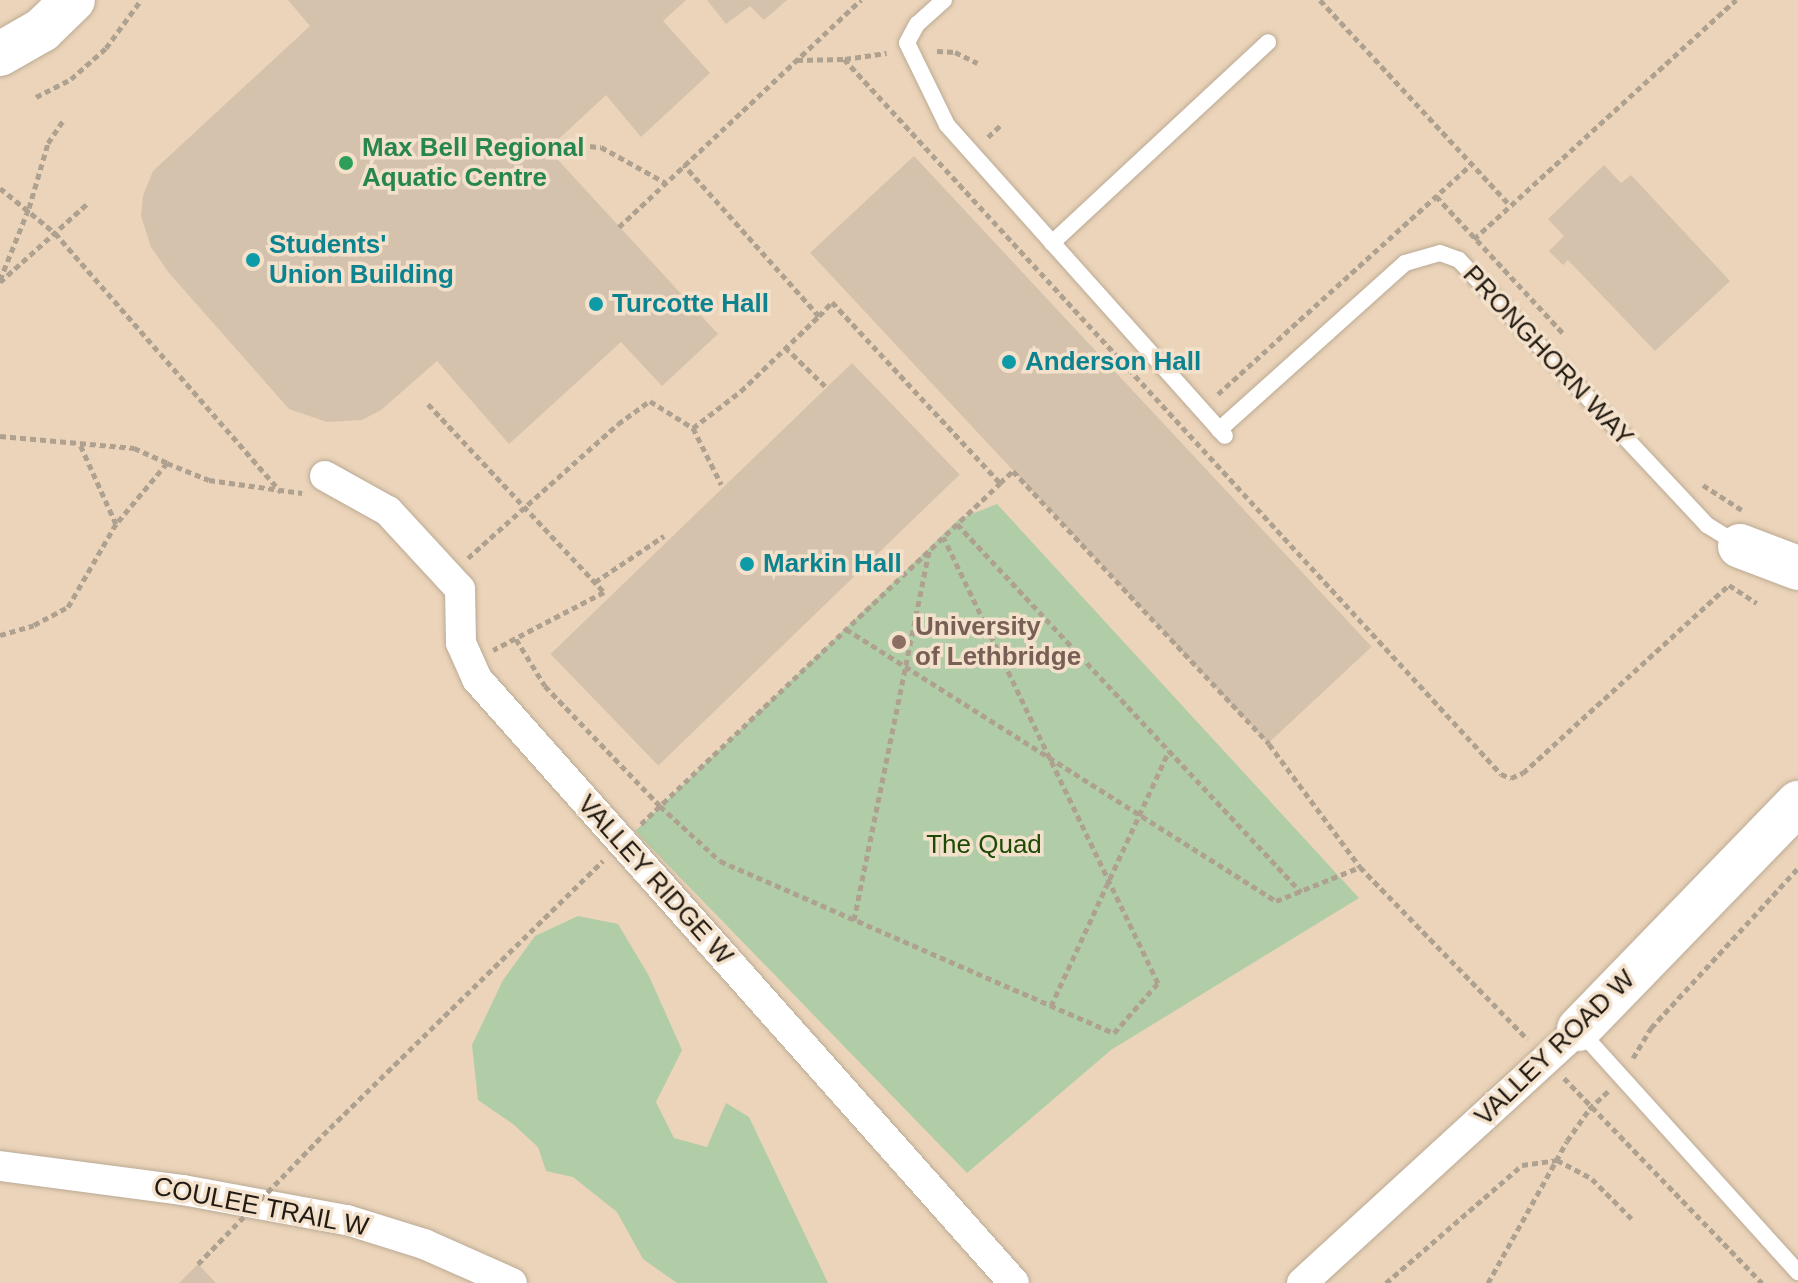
<!DOCTYPE html>
<style>
body{margin:0}
#map{position:relative;width:1798px;height:1283px;overflow:hidden;background:#f3e1cb;font-family:Helvetica,sans-serif}
div>[style]{position:absolute}
.built>*{inset:0;background:#ebd4b9;transform-origin:0 0}
.green>*{inset:0;background:#b1cda7}
.building>*{inset:0;background:#d4c2ad;transform-origin:0 0}
.path>*{height:5px;margin-top:-2.5px;transform-origin:0;background:repeating-linear-gradient(90deg,#afa190 0 6px,transparent 0 10px)}
.roads{filter:drop-shadow(0 0 2px #bbaa95) drop-shadow(0 0 2px #bbaa95)}
.lane>*{height:16px;margin:-8px;padding:0 8px;transform-origin:8px;border-radius:8px;background:#fff}
.street>*{height:30px;margin:-15px;padding:0 15px;transform-origin:15px;border-radius:15px;background:#fff}
.secondary>*{height:44px;margin:-22px;padding:0 22px;transform-origin:22px;border-radius:22px;background:#fff}
.path-bridge>*{height:5px;margin-top:-2.5px;transform-origin:0;background:repeating-linear-gradient(90deg,#afa190 0 6px,transparent 0 10px)}
.dots>*{width:22px;height:22px;translate:-50% -50%;box-sizing:border-box;border:4px solid #f3e1cb;border-radius:50%}
span{translate:-50% -50%;white-space:nowrap;text-align:center;line-height:1.15;-webkit-text-stroke:7px #f3e1cb;paint-order:stroke}
.leisure-label{font-size:26px;color:#27864d;font-weight:700}
.left{translate:0 -50%;text-align:left}
.culture-label{font-size:26px;color:#0d838f;font-weight:700}
.street-label{font-size:26px;color:#221b13}
.education-label{font-size:26px;color:#785e54;font-weight:700}
.park-label{font-size:26px;color:#1e4a05}
</style>
<div id="map">
<div class="built">
<div style="left:0;top:0;width:1798px;height:1283px"></div>
</div>
<div class="green">
<div style="clip-path:polygon(997px 504px,1359px 898px,1111px 1050px,967px 1173px,635px 831px,959px 519px)"></div>
<div style="clip-path:polygon(578px 916px,618px 924px,649px 976px,682px 1050px,656px 1102px,674px 1138px,707px 1147px,726px 1103px,749px 1117px,828px 1283px,677px 1283px,643px 1259px,617px 1212px,573px 1177px,546px 1171px,538px 1147px,513px 1124px,478px 1100px,472px 1045px,503px 980px,535px 936px)"></div>
</div>
<div class="building">
<div style="clip-path:polygon(288px 0,686px 0,663px 21px,710px 73px,641px 137px,606px 95px,548px 149px,718px 334px,662px 386px,621px 342px,509px 444px,437px 361px,381px 410px,362px 420px,327px 422px,289px 409px,169px 273px,151px 247px,141px 216px,143px 196px,153px 171px,310px 26px)"></div>
<div style="clip-path:polygon(707px 0,787px 0,764px 20px,750px 6px,726px 24px)"></div>
<div style="left:914px;top:156px;width:671px;height:142px;rotate:47deg"></div>
<div style="clip-path:polygon(1604px 165px,1621px 183px,1631px 175px,1730px 281px,1655px 351px,1568px 260px,1563px 265px,1549px 251px,1564px 236px,1548px 219px)"></div>
<div style="left:852px;top:363px;width:155px;height:419px;rotate:46deg"></div>
<div style="clip-path:polygon(198px 1264px,216px 1283px,179px 1283px)"></div>
</div>
<div class="path">
<div style="left:1320px;top:0;width:280px;rotate:47.2deg"></div>
<div style="left:937px;top:51px;width:18px;rotate:3deg"></div>
<div style="left:955px;top:52px;width:25px;rotate:26deg"></div>
<div style="left:845px;top:59px;width:42px;rotate:-8.1deg"></div>
<div style="left:797px;top:60px;width:47px;rotate:-1.2deg"></div>
<div style="left:844px;top:59px;width:971px;rotate:47.42deg"></div>
<div style="left:1501px;top:774px;width:11px;rotate:22deg"></div>
<div style="left:1511px;top:778px;width:13px;rotate:-23deg"></div>
<div style="left:1523px;top:773px;width:279px;rotate:-42.4deg"></div>
<div style="left:1729px;top:585px;width:33px;rotate:33deg"></div>
<div style="left:36px;top:97px;width:39px;rotate:-27deg"></div>
<div style="left:71px;top:79px;width:47px;rotate:-41.5deg"></div>
<div style="left:106px;top:48px;width:59px;rotate:-53.9deg"></div>
<div style="left:988px;top:137px;width:18px;rotate:-43deg"></div>
<div style="left:570px;top:144px;width:31px;rotate:6deg"></div>
<div style="left:601px;top:147px;width:74px;rotate:29deg"></div>
<div style="left:0;top:188px;width:71px;rotate:39.3deg"></div>
<div style="left:55px;top:233px;width:344px;rotate:48.9deg"></div>
<div style="left:1436px;top:196px;width:187px;rotate:47.2deg"></div>
<div style="left:619px;top:227px;width:332px;rotate:-43.2deg"></div>
<div style="left:1474px;top:239px;width:355px;rotate:-42.4deg"></div>
<div style="left:0;top:280px;width:78px;rotate:-68.1deg"></div>
<div style="left:29px;top:208px;width:68px;rotate:-73.7deg"></div>
<div style="left:48px;top:143px;width:29px;rotate:-56deg"></div>
<div style="left:0;top:282px;width:118px;rotate:-41.9deg"></div>
<div style="left:819px;top:316px;width:19px;rotate:-47deg"></div>
<div style="left:832px;top:302px;width:247px;rotate:47.1deg"></div>
<div style="left:1000px;top:483px;width:18px;rotate:-43deg"></div>
<div style="left:1013px;top:471px;width:374px;rotate:46.8deg"></div>
<div style="left:1269px;top:744px;width:153px;rotate:53.5deg"></div>
<div style="left:1360px;top:867px;width:240px;rotate:45.8deg"></div>
<div style="left:785px;top:347px;width:57px;rotate:44.3deg"></div>
<div style="left:1218px;top:394px;width:343px;rotate:-42.2deg"></div>
<div style="left:428px;top:404px;width:258px;rotate:46.9deg"></div>
<div style="left:604px;top:592px;width:125px;rotate:152.4deg"></div>
<div style="left:693px;top:428px;width:63px;rotate:63.4deg"></div>
<div style="left:0;top:436px;width:135px;rotate:5.1deg"></div>
<div style="left:134px;top:448px;width:36px;rotate:24deg"></div>
<div style="left:167px;top:463px;width:80px;rotate:129.9deg"></div>
<div style="left:167px;top:463px;width:45px;rotate:22deg"></div>
<div style="left:209px;top:480px;width:94px;rotate:8deg"></div>
<div style="left:1703px;top:485px;width:46px;rotate:32.7deg"></div>
<div style="left:957px;top:524px;width:504px;rotate:46.93deg"></div>
<div style="left:468px;top:558px;width:201px;rotate:-41.8deg"></div>
<div style="left:618px;top:424px;width:39px;rotate:-36deg"></div>
<div style="left:650px;top:401px;width:51px;rotate:32.1deg"></div>
<div style="left:693px;top:428px;width:61px;rotate:-37.6deg"></div>
<div style="left:741px;top:391px;width:108px;rotate:-43.9deg"></div>
<div style="left:819px;top:316px;width:203px;rotate:-131.8deg"></div>
<div style="left:595px;top:582px;width:83px;rotate:-33.7deg"></div>
<div style="left:846px;top:629px;width:509px;rotate:32.32deg"></div>
<div style="left:1276px;top:901px;width:91px;rotate:-22deg"></div>
<div style="left:0;top:635px;width:35px;rotate:-16deg"></div>
<div style="left:34px;top:625px;width:38px;rotate:-28deg"></div>
<div style="left:68px;top:607px;width:96px;rotate:-60deg"></div>
<div style="left:116px;top:524px;width:90px;rotate:-114.3deg"></div>
<div style="left:516px;top:639px;width:55px;rotate:58.3deg"></div>
<div style="left:545px;top:686px;width:166px;rotate:46.2deg"></div>
<div style="left:660px;top:806px;width:81px;rotate:42.5deg"></div>
<div style="left:720px;top:861px;width:430px;rotate:23.6deg"></div>
<div style="left:1114px;top:1033px;width:67px;rotate:-48.7deg"></div>
<div style="left:1158px;top:983px;width:495px;rotate:-115.7deg"></div>
<div style="left:641px;top:824px;width:495px;rotate:-43.5deg"></div>
<div style="left:854px;top:920px;width:377px;rotate:-78.5deg"></div>
<div style="left:1051px;top:1006px;width:281px;rotate:-65.2deg"></div>
<div style="left:1633px;top:1058px;width:35px;rotate:-59deg"></div>
<div style="left:1651px;top:1028px;width:217px;rotate:-47.4deg"></div>
<div style="left:1564px;top:1078px;width:285px;rotate:46deg"></div>
<div style="left:330px;top:1128px;width:382px;rotate:-44.4deg"></div>
<div style="left:1386px;top:1283px;width:180px;rotate:-40.9deg"></div>
<div style="left:1522px;top:1165px;width:35px;rotate:-8deg"></div>
<div style="left:1557px;top:1160px;width:40px;rotate:28deg"></div>
<div style="left:1592px;top:1179px;width:58px;rotate:45deg"></div>
<div style="left:1488px;top:1283px;width:162px;rotate:-60.9deg"></div>
<div style="left:1567px;top:1141px;width:39px;rotate:-55deg"></div>
<div style="left:1589px;top:1109px;width:26px;rotate:-43deg"></div>
</div>
<div class="roads">
<div class="lane">
<div style="left:944px;top:0;width:36px;rotate:138deg"></div>
<div style="left:917px;top:24px;width:21px;rotate:118deg"></div>
<div style="left:907px;top:43px;width:91px;rotate:64deg"></div>
<div style="left:947px;top:125px;width:417px;rotate:48.2deg"></div>
<div style="left:1052px;top:243px;width:295px;rotate:-42.9deg"></div>
<div style="left:1219px;top:430px;width:250px;rotate:-41.9deg"></div>
<div style="left:1405px;top:263px;width:36px;rotate:-16deg"></div>
<div style="left:1440px;top:253px;width:20px;rotate:20deg"></div>
<div style="left:1459px;top:260px;width:363px;rotate:46.9deg"></div>
<div style="left:1707px;top:525px;width:36px;rotate:32deg"></div>
<div style="left:1580px;top:1031px;width:325px;rotate:47.9deg"></div>
</div>
<div class="street">
<div style="left:325px;top:476px;width:72px;rotate:29.1deg"></div>
<div style="left:388px;top:511px;width:106px;rotate:47.3deg"></div>
<div style="left:460px;top:589px;width:54px;rotate:88.9deg"></div>
<div style="left:461px;top:643px;width:39px;rotate:66deg"></div>
<div style="left:477px;top:679px;width:808px;rotate:48.36deg"></div>
<div style="left:0;top:1166px;width:185px;rotate:7.5deg"></div>
<div style="left:183px;top:1190px;width:167px;rotate:10.4deg"></div>
<div style="left:347px;top:1220px;width:81px;rotate:17.3deg"></div>
<div style="left:424px;top:1244px;width:96px;rotate:23.9deg"></div>
<div style="left:1302px;top:1283px;width:376px;rotate:-42.5deg"></div>
</div>
<div class="secondary">
<div style="left:0;top:54px;width:48px;rotate:-29.7deg"></div>
<div style="left:42px;top:30px;width:43px;rotate:-44.1deg"></div>
<div style="left:1740px;top:546px;width:62px;rotate:20.8deg"></div>
<div style="left:1579px;top:1029px;width:315px;rotate:-45.9deg"></div>
</div>
</div>
<div class="path-bridge">
<div style="left:198px;top:1264px;width:190px;rotate:-45.9deg"></div>
</div>
<div class="dots">
<div style="left:346px;top:163px;background:#2e9e5b"></div>
<div style="left:253px;top:260px;background:#0f9aa8"></div>
<div style="left:596px;top:304px;background:#0f9aa8"></div>
<div style="left:1009px;top:362px;background:#0f9aa8"></div>
<div style="left:747px;top:564px;background:#0f9aa8"></div>
<div style="left:899px;top:642px;background:#8d6e63"></div>
</div>
<div class="leisure-label">
<span class="left" style="left:362px;top:163px">Max Bell Regional<br>Aquatic Centre</span>
</div>
<div class="culture-label">
<span class="left" style="left:269px;top:260px">Students'<br>Union Building</span>
<span class="left" style="left:612px;top:304px">Turcotte Hall</span>
<span class="left" style="left:1025px;top:362px">Anderson Hall</span>
<span class="left" style="left:763px;top:564px">Markin Hall</span>
</div>
<div class="street-label">
<span style="left:1548px;top:356px;rotate:47deg">PRONGHORN WAY</span>
<span style="left:655px;top:880px;rotate:48deg">VALLEY RIDGE W</span>
<span style="left:1555px;top:1048px;rotate:-44deg">VALLEY ROAD W</span>
<span style="left:261px;top:1207px;rotate:11deg">COULEE TRAIL W</span>
</div>
<div class="education-label">
<span class="left" style="left:915px;top:642px">University<br>of Lethbridge</span>
</div>
<div class="park-label">
<span style="left:984px;top:845px">The Quad</span>
</div>
</div>
